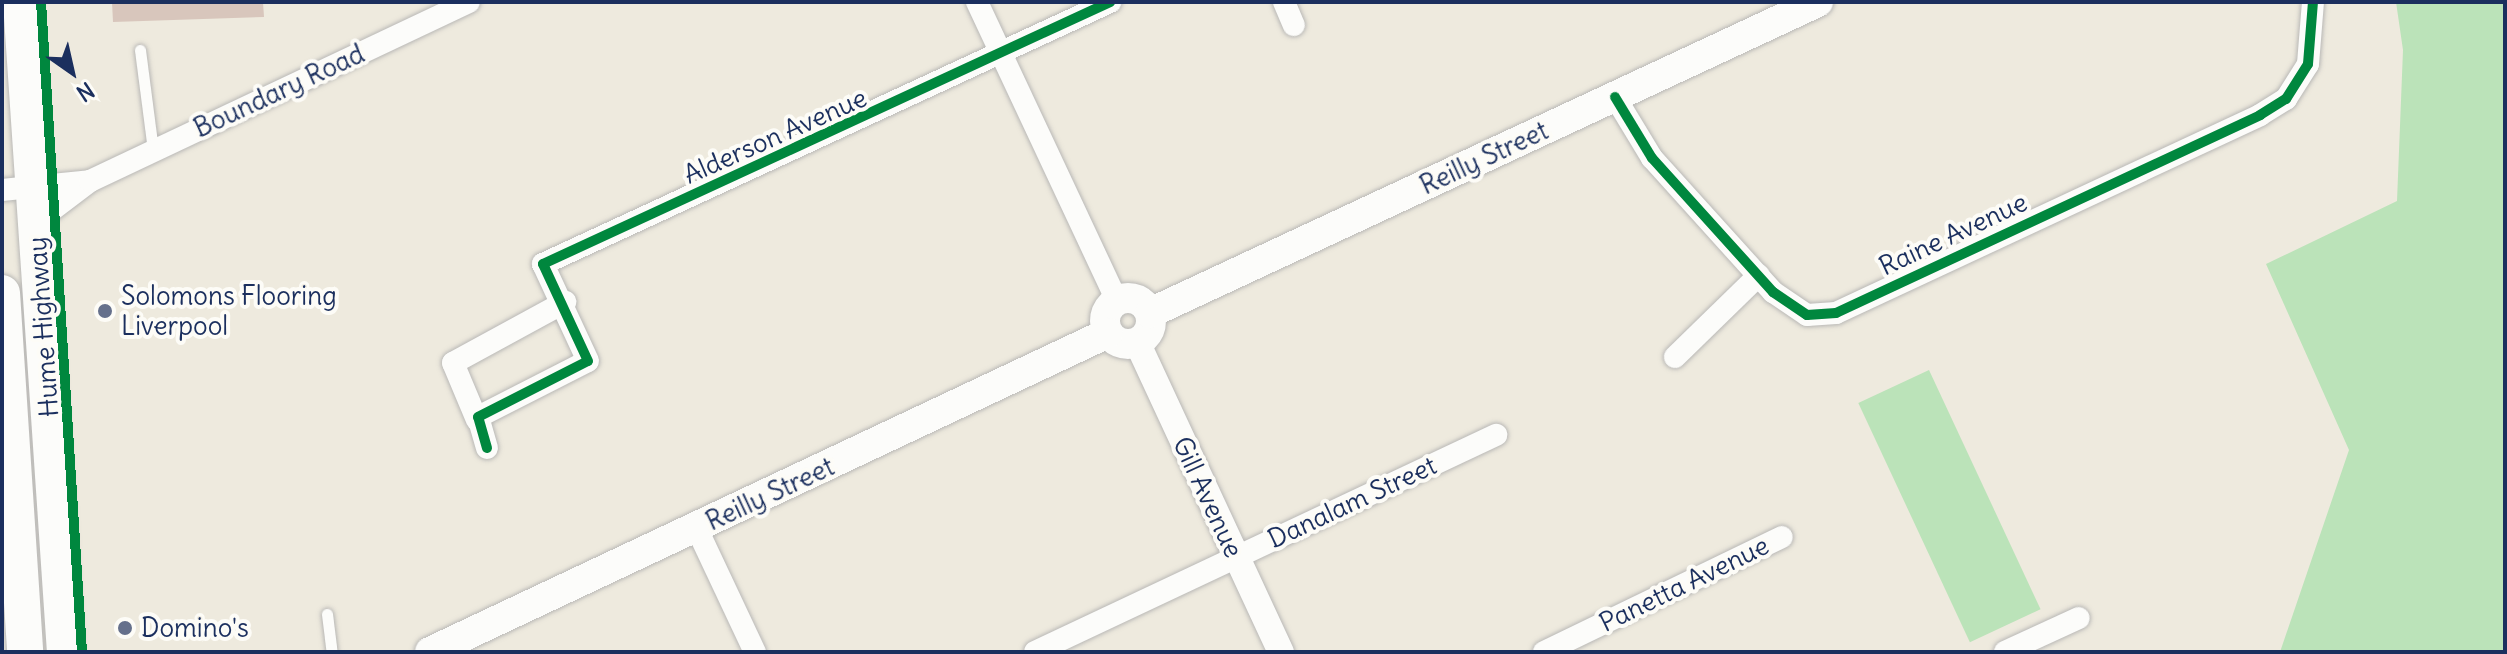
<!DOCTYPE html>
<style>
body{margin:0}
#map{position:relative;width:2507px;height:654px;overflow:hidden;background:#eeeade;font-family:Delius,sans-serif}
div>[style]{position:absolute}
.green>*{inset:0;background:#bbe3b9;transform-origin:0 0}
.building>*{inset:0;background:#d8c6bc}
.roads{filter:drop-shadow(0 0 2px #b9b8b6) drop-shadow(0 0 2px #b9b8b6)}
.service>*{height:11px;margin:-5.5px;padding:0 5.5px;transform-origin:5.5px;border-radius:5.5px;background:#fcfcfa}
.minor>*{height:22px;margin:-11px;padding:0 11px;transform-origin:11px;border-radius:11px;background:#fcfcfa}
.tertiary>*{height:26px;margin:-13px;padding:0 13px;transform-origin:13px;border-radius:13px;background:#fcfcfa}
.secondary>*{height:30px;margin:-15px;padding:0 15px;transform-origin:15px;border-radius:15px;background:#fcfcfa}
.secondary>.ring{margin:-15px;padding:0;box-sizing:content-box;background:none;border:30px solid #fcfcfa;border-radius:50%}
.trunk>*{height:36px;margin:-18px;padding:0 18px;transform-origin:18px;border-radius:18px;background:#fcfcfa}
.cycleway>*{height:10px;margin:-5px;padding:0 5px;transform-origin:5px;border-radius:5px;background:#00873e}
.dots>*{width:22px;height:22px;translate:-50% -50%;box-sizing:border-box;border:4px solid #fdfcf7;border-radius:50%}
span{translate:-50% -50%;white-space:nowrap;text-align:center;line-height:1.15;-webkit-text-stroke:8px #fdfcf7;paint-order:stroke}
.street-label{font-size:26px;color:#1b2f5e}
.poi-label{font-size:26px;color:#1b2f5e}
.left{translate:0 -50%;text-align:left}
.frame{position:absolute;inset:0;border:4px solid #1b2f5e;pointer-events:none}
.north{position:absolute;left:32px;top:32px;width:80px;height:80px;-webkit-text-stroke:6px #fdfcf7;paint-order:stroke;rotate:146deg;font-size:22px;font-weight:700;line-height:32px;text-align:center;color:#1b2f5e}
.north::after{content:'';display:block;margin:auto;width:28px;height:36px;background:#1b2f5e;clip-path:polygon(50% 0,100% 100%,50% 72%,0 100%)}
</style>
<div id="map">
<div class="green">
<div style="clip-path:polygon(2396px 2px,2505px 2px,2505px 652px,2280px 652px,2349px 450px,2266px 264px,2397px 201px,2403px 50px)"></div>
<div style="left:1929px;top:370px;width:264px;height:78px;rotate:65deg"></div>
</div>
<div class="building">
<div style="clip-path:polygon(112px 2px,263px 2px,264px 17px,113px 22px)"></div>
</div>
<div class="roads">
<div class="service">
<div style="left:140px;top:50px;width:101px;rotate:82.6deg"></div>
<div style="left:327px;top:614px;width:38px;rotate:83deg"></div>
</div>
<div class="minor">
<div style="left:977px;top:2px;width:330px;rotate:64.9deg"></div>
<div style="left:1284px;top:2px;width:25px;rotate:67deg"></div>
<div style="left:1615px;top:97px;width:71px;rotate:58.8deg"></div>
<div style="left:1652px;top:158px;width:181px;rotate:47.9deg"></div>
<div style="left:1773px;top:292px;width:41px;rotate:34.1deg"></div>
<div style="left:1807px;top:315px;width:29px;rotate:-4deg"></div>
<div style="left:1836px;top:313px;width:468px;rotate:-25deg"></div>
<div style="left:2260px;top:115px;width:31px;rotate:-32deg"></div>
<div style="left:2286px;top:99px;width:41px;rotate:-57.8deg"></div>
<div style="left:2308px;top:64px;width:62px;rotate:-85.4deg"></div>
<div style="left:2px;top:190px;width:88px;rotate:-5.8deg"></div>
<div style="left:36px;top:222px;width:68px;rotate:-37.2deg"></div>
<div style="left:90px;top:181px;width:419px;rotate:-25.3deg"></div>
<div style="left:1675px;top:357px;width:117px;rotate:-44.3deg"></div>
<div style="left:477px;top:420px;width:62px;rotate:-112.8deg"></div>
<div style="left:453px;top:363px;width:128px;rotate:-28.6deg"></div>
<div style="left:487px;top:448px;width:32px;rotate:-106deg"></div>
<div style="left:478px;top:417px;width:123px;rotate:-27deg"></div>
<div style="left:588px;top:361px;width:107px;rotate:-114.9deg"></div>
<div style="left:543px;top:264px;width:625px;rotate:-24.8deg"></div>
<div style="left:697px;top:529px;width:136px;rotate:64.8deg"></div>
<div style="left:1035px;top:652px;width:510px;rotate:-25.21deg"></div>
<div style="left:1544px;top:652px;width:264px;rotate:-25.8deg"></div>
<div style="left:2005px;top:652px;width:81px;rotate:-24.7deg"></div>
</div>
<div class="tertiary">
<div style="left:1137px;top:342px;width:342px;rotate:65.1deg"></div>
</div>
<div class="secondary">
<div class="ring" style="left:1105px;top:298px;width:16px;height:16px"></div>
<div style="left:1150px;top:313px;width:737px;rotate:-24.97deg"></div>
<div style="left:430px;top:652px;width:749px;rotate:-25.2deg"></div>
</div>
<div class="trunk">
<div style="left:21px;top:2px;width:651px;rotate:86.13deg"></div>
<div style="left:2px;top:293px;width:360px;rotate:86.3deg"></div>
</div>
</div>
<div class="cycleway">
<div style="left:41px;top:2px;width:651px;rotate:86.39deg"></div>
<div style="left:1615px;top:97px;width:71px;rotate:58.8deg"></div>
<div style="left:1652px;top:158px;width:181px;rotate:47.9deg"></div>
<div style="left:1773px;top:292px;width:41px;rotate:34.1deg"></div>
<div style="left:1807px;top:315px;width:29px;rotate:-4deg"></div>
<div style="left:1836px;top:313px;width:468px;rotate:-25deg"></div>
<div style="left:2260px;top:115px;width:31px;rotate:-32deg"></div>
<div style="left:2286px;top:99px;width:41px;rotate:-57.8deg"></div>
<div style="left:2308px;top:64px;width:62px;rotate:-85.4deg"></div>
<div style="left:487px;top:448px;width:32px;rotate:-106deg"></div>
<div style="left:478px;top:417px;width:123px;rotate:-27deg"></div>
<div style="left:588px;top:361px;width:107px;rotate:-114.9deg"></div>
<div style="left:543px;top:264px;width:625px;rotate:-24.8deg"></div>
</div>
<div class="dots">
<div style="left:105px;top:311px;background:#65708b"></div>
<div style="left:125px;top:628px;background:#65708b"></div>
</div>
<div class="street-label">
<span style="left:279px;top:91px;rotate:-25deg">Boundary Road</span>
<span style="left:775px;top:136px;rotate:-24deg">Alderson Avenue</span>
<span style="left:1484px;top:158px;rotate:-25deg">Reilly Street</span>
<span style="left:1953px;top:234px;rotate:-25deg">Raine Avenue</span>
<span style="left:43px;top:327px;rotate:-94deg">Hume Highway</span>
<span style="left:770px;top:494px;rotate:-25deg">Reilly Street</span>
<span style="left:1208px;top:497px;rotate:65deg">Gill Avenue</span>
<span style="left:1352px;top:502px;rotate:-25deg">Danalam Street</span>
<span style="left:1684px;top:584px;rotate:-26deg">Panetta Avenue</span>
</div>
<div class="poi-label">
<span class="left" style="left:121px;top:311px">Solomons Flooring<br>Liverpool</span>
<span class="left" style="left:141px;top:628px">Domino's</span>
</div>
<div class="frame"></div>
<div class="north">N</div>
</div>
